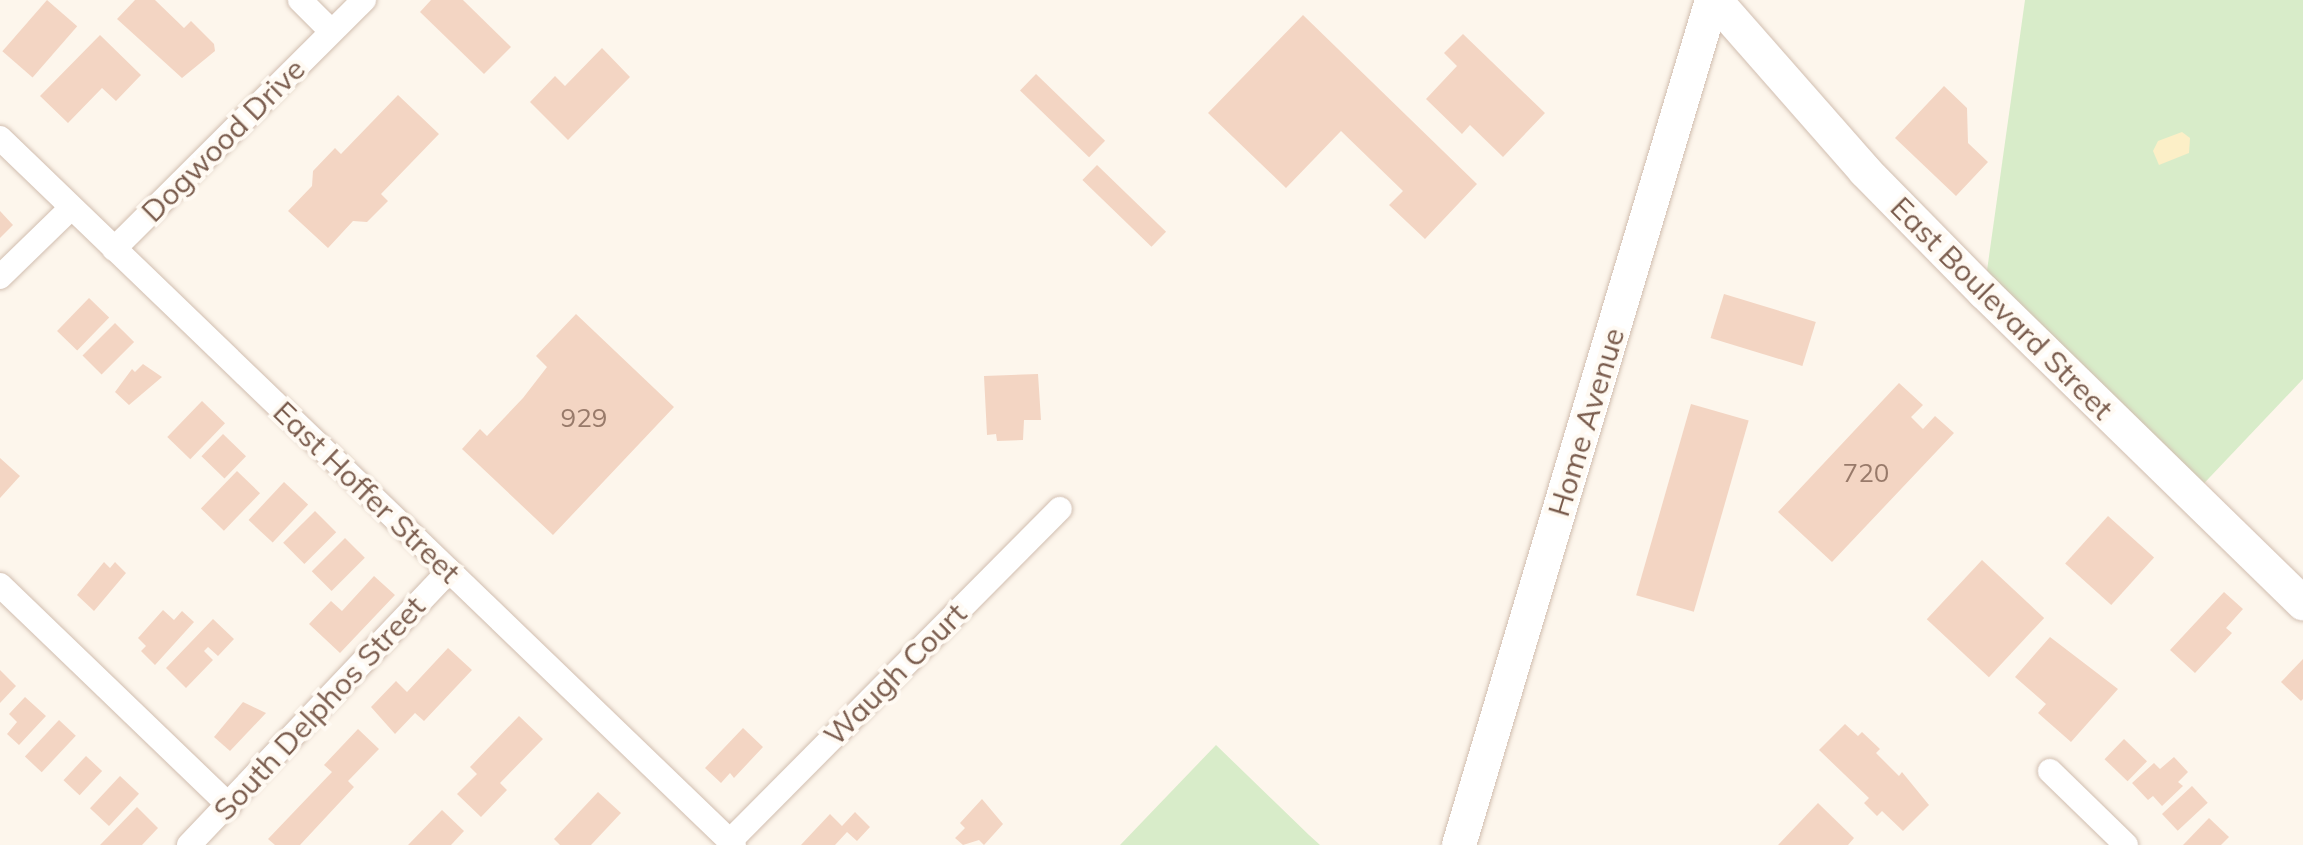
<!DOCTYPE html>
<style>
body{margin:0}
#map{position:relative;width:2303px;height:845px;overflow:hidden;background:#fdf6ec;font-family:Mulish,sans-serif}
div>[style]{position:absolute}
.green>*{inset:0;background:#d8ecc9}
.sand>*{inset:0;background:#fcefc7}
.building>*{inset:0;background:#f3d5c3;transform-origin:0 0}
.roads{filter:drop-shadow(0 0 2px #d1beb0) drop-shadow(0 0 2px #d1beb0)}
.minor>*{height:24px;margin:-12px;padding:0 12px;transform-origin:12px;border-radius:12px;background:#fff}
.secondary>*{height:34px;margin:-17px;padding:0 17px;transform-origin:17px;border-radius:17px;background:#fff}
span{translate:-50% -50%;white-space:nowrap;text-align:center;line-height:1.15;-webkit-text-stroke:8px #fffaf3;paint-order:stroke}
.number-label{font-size:26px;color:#987a6a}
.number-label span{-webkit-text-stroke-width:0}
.street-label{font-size:30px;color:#7a5c4d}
</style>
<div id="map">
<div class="green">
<div style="clip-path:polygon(2025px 0,2303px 0,2303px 379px,2192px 496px,1984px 292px)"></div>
<div style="clip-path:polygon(1216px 745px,1309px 835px,1320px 845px,1120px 845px)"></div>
</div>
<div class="sand">
<div style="clip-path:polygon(2182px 132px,2190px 138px,2189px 153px,2159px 165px,2153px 151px,2158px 141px)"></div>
</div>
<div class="building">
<div style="left:47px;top:0;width:40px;height:68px;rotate:41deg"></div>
<div style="clip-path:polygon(135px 0,155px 0,184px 28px,191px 21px,214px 44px,215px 51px,182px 78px,117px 19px)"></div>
<div style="clip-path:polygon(431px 0,463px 0,511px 47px,484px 74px,420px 12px)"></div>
<div style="clip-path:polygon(1303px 15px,1477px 184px,1425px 239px,1389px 205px,1403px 191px,1341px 131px,1286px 188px,1208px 113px)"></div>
<div style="clip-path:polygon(1463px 34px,1545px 113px,1503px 157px,1470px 125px,1462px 134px,1426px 99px,1457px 66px,1444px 53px)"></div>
<div style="clip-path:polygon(100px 35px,141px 75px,116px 101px,102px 88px,68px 123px,40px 96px)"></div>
<div style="clip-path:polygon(602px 48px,630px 77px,568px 140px,530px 102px,555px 76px,565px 86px)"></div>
<div style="left:1036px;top:74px;width:96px;height:23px;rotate:44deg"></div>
<div style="clip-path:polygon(1944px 86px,1967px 108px,1968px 143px,1988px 162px,1956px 196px,1895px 138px)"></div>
<div style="clip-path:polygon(398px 95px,439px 134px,381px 194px,388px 201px,367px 222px,353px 221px,328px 248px,288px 211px,312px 186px,313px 171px,335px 148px,341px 154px)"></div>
<div style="left:1097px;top:165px;width:96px;height:21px;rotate:44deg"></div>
<div style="clip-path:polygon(0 211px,13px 225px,0 238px)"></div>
<div style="left:1724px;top:294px;width:96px;height:46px;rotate:17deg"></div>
<div style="left:89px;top:298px;width:28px;height:46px;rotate:44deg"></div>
<div style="clip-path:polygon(576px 314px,674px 407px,553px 535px,462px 449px,480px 429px,487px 436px,523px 398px,547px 367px,536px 356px)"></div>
<div style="left:115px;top:323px;width:27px;height:46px;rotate:45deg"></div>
<div style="clip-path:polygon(143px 364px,162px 377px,129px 405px,115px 392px,132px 369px,135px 372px)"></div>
<div style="clip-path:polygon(1038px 374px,1041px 420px,1024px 420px,1023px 440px,997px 441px,996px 434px,987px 435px,984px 376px)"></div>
<div style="clip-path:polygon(1899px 383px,1923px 405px,1911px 417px,1923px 429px,1935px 416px,1954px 433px,1832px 562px,1778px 512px)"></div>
<div style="left:202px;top:401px;width:32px;height:50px;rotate:44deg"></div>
<div style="left:1691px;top:404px;width:60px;height:199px;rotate:16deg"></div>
<div style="left:223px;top:434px;width:32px;height:31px;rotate:44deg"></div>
<div style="clip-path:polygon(0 458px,20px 476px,0 498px)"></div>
<div style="left:237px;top:471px;width:32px;height:52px;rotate:44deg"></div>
<div style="left:284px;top:482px;width:33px;height:52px;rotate:43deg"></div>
<div style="left:315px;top:511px;width:30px;height:45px;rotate:45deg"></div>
<div style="left:2108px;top:516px;width:62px;height:64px;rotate:42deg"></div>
<div style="left:345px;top:538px;width:28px;height:47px;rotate:45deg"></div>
<div style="left:1982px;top:560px;width:85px;height:81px;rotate:43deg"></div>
<div style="clip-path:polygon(104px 562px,110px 568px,115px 562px,126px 573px,94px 611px,77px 595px)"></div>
<div style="clip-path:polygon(374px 576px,395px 595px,340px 653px,309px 624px,331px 601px,342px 611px)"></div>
<div style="clip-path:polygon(2224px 592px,2243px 609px,2226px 628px,2232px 633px,2195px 673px,2170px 650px)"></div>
<div style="clip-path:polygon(163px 610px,174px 620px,182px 611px,194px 622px,155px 665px,141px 651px,146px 646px,138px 638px)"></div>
<div style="clip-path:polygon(213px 619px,234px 639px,218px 656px,208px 647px,204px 651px,213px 660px,186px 688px,166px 668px)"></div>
<div style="clip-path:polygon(2050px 637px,2118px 689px,2071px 742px,2038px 713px,2046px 704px,2015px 677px)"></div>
<div style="clip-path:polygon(448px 648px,472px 670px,424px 721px,415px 713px,395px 734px,371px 707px,396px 681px,407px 692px)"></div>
<div style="clip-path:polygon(2303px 659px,2303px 699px,2301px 701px,2281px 682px)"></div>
<div style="clip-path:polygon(0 670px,16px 686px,0 703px)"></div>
<div style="clip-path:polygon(25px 697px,46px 716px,19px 745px,7px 734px,17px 722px,9px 714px)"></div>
<div style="clip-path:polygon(243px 702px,266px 713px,230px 751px,214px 737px)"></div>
<div style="clip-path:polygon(519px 716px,543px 739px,500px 783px,507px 790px,481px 817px,457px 794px,477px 774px,470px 767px)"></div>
<div style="left:59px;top:720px;width:23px;height:50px;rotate:43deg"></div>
<div style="clip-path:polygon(1845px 724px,1858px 736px,1862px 732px,1880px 749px,1876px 753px,1899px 776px,1902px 772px,1929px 805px,1903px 831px,1882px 811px,1877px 816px,1864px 803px,1869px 798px,1819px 750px)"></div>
<div style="clip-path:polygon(743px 728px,763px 747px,734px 778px,730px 773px,721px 783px,705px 768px)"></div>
<div style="clip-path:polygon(358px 729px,379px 749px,348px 781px,354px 787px,300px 845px,275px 845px,268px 839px,332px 772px,324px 765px)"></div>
<div style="left:2124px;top:739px;width:32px;height:28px;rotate:44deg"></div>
<div style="left:86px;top:756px;width:22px;height:33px;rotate:43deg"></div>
<div style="clip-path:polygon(2174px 757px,2188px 772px,2178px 782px,2183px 786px,2162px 806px,2153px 796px,2148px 800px,2132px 783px,2154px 763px,2160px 769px)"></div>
<div style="left:120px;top:776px;width:26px;height:44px;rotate:43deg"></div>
<div style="left:2192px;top:786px;width:23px;height:41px;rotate:47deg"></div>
<div style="clip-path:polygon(598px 792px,621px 813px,591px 845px,560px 845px,554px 839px)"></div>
<div style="clip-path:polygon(982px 799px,1003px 824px,984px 845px,979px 840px,963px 845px,955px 838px,965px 828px,960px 823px)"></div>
<div style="clip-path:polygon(1818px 803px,1854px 838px,1848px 845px,1778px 845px)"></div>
<div style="clip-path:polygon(137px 807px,158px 828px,142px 845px,100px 845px)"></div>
<div style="clip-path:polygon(442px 810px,464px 831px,451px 845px,408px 845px)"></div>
<div style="clip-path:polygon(855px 812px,870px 827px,857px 841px,847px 832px,835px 845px,801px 845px,830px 814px,842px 826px)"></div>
<div style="clip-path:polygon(2209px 818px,2229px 837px,2221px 845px,2183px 845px)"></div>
</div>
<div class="roads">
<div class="minor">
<div style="left:300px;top:0;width:44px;rotate:45deg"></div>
<div style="left:0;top:138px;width:1019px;rotate:43.93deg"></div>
<div style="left:114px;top:249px;width:353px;rotate:-44.9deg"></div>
<div style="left:0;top:277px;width:99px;rotate:-44.2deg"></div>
<div style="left:0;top:585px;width:318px;rotate:43.9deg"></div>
<div style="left:2050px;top:771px;width:106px;rotate:44.2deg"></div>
<div style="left:730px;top:841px;width:468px;rotate:-45.2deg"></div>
<div style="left:189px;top:845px;width:378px;rotate:-46.5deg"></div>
</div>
<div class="secondary">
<div style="left:1715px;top:0;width:227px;rotate:48.7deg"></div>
<div style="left:1865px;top:171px;width:170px;rotate:45.5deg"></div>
<div style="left:1984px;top:292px;width:446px;rotate:44.3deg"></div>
<div style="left:1459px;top:845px;width:882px;rotate:-73.33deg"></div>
</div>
</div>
<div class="number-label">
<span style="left:584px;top:418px">929</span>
<span style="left:1866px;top:473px">720</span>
</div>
<div class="street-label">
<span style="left:223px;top:140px;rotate:-45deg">Dogwood Drive</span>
<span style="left:2002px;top:308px;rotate:45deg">East Boulevard Street</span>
<span style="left:1586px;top:422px;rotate:-73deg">Home Avenue</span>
<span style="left:367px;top:492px;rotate:44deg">East Hoffer Street</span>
<span style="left:895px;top:674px;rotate:-45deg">Waugh Court</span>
<span style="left:319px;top:708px;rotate:-47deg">South Delphos Street</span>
</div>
</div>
